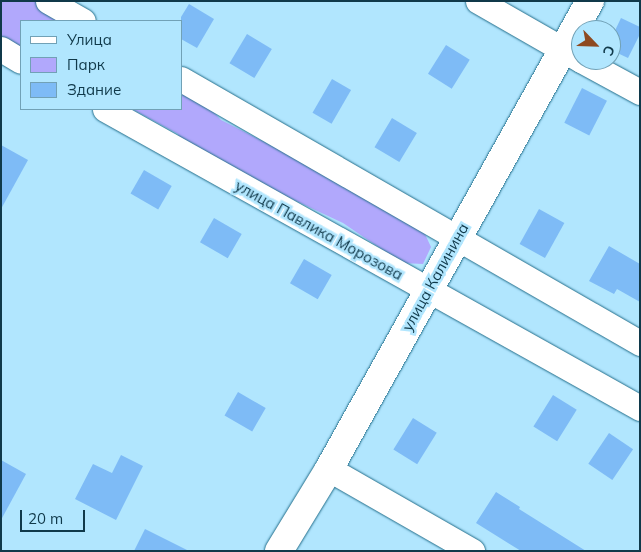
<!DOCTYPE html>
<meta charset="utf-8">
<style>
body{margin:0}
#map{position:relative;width:641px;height:552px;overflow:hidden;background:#b1e6fe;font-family:Mulish,sans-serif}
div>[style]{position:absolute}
.green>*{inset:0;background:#b1a8fc}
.building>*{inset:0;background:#7ebbf6;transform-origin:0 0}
.roads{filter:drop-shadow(0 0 1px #236e8b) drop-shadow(0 0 1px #236e8b)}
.minor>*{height:25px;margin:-12.5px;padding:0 12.5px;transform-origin:12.5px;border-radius:12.5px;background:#fff}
.secondary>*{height:28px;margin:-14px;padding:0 14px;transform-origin:14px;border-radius:14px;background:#fff}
span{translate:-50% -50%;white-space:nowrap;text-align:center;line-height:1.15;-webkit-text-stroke:5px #b1e6fe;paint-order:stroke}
.street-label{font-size:15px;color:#10394a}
.frame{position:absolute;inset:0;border:2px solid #10394a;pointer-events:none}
.legend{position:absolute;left:20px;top:20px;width:162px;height:90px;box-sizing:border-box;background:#b1e6fe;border:1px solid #71a1b6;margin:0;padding:6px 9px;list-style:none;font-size:15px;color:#10394a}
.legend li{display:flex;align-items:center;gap:10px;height:25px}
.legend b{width:25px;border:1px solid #71a1b6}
.north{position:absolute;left:571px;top:20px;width:50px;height:50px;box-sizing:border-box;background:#b1e6fe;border:1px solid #71a1b6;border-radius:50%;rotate:114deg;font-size:14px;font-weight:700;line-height:20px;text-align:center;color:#10394a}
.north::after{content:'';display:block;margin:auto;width:18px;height:22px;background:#8e4920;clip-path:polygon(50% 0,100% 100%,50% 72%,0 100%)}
.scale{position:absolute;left:20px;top:510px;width:65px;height:22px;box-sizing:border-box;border:2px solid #10394a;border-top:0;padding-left:6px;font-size:15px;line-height:18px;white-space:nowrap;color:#10394a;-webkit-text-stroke:4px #b1e6fe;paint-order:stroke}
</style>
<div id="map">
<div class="green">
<div style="clip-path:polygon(1px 1px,37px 1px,70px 21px,21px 21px,21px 53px,1px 42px)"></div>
<div style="clip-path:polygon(181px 89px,206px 104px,221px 120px,345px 183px,424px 232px,431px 247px,423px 264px,402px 263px,343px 223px,183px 148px,178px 134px,132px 109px,181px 109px)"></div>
</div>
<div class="building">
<div style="clip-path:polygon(189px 4px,214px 19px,197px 48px,181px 39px,181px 17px)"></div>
<div style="clip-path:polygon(621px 18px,640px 27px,640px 34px,628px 58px,611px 50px,611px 39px)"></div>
<div style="left:247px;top:34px;width:29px;height:34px;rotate:31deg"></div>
<div style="left:446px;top:45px;width:28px;height:34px;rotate:32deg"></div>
<div style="left:332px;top:79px;width:22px;height:39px;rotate:30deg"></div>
<div style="left:582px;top:88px;width:28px;height:39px;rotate:27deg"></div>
<div style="left:392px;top:118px;width:29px;height:34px;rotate:31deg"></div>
<div style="clip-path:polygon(1px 145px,28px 160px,1px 209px)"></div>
<div style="left:144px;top:170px;width:32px;height:27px;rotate:30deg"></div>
<div style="left:539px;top:209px;width:29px;height:40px;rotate:29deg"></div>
<div style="left:214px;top:218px;width:32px;height:28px;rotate:30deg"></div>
<div style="clip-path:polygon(609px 246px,640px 264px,640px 302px,617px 289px,614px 294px,589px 281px)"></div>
<div style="left:304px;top:259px;width:32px;height:28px;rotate:30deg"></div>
<div style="left:238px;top:392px;width:32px;height:27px;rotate:30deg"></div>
<div style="left:553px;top:395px;width:28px;height:37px;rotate:32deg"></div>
<div style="left:413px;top:418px;width:28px;height:37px;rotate:32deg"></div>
<div style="left:609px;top:433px;width:29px;height:37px;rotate:34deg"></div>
<div style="clip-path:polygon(121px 455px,143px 466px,116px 520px,75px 499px,93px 464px,112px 473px)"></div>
<div style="clip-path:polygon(1px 460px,26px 474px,1px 520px)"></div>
<div style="clip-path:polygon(496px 492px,520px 507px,519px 509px,586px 551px,521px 551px,476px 523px)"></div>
<div style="clip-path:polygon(145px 529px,189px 551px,134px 551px)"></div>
</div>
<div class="roads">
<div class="minor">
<div style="left:48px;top:1px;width:40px;rotate:29.7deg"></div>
<div style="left:478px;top:1px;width:119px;rotate:29.8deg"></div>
<div style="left:1px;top:49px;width:23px;rotate:31deg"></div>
<div style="left:581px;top:60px;width:67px;rotate:28.5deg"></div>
<div style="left:181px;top:79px;width:530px;rotate:29.91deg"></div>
<div style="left:105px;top:109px;width:613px;rotate:29.2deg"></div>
<div style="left:329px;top:469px;width:165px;rotate:29.8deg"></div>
</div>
<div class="secondary">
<div style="left:279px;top:551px;width:96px;rotate:-58.6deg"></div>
<div style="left:329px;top:469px;width:536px;rotate:-60.85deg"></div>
</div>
</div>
<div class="street-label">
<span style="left:319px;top:230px;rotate:29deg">улица Павлика Морозова</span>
<span style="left:435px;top:277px;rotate:-61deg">улица Калинина</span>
</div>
<div class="frame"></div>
<ul class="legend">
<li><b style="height:6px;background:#fff"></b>Улица</li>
<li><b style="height:14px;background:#b1a8fc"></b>Парк</li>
<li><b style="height:14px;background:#7ebbf6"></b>Здание</li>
</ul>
<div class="north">С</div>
<div class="scale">20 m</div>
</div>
